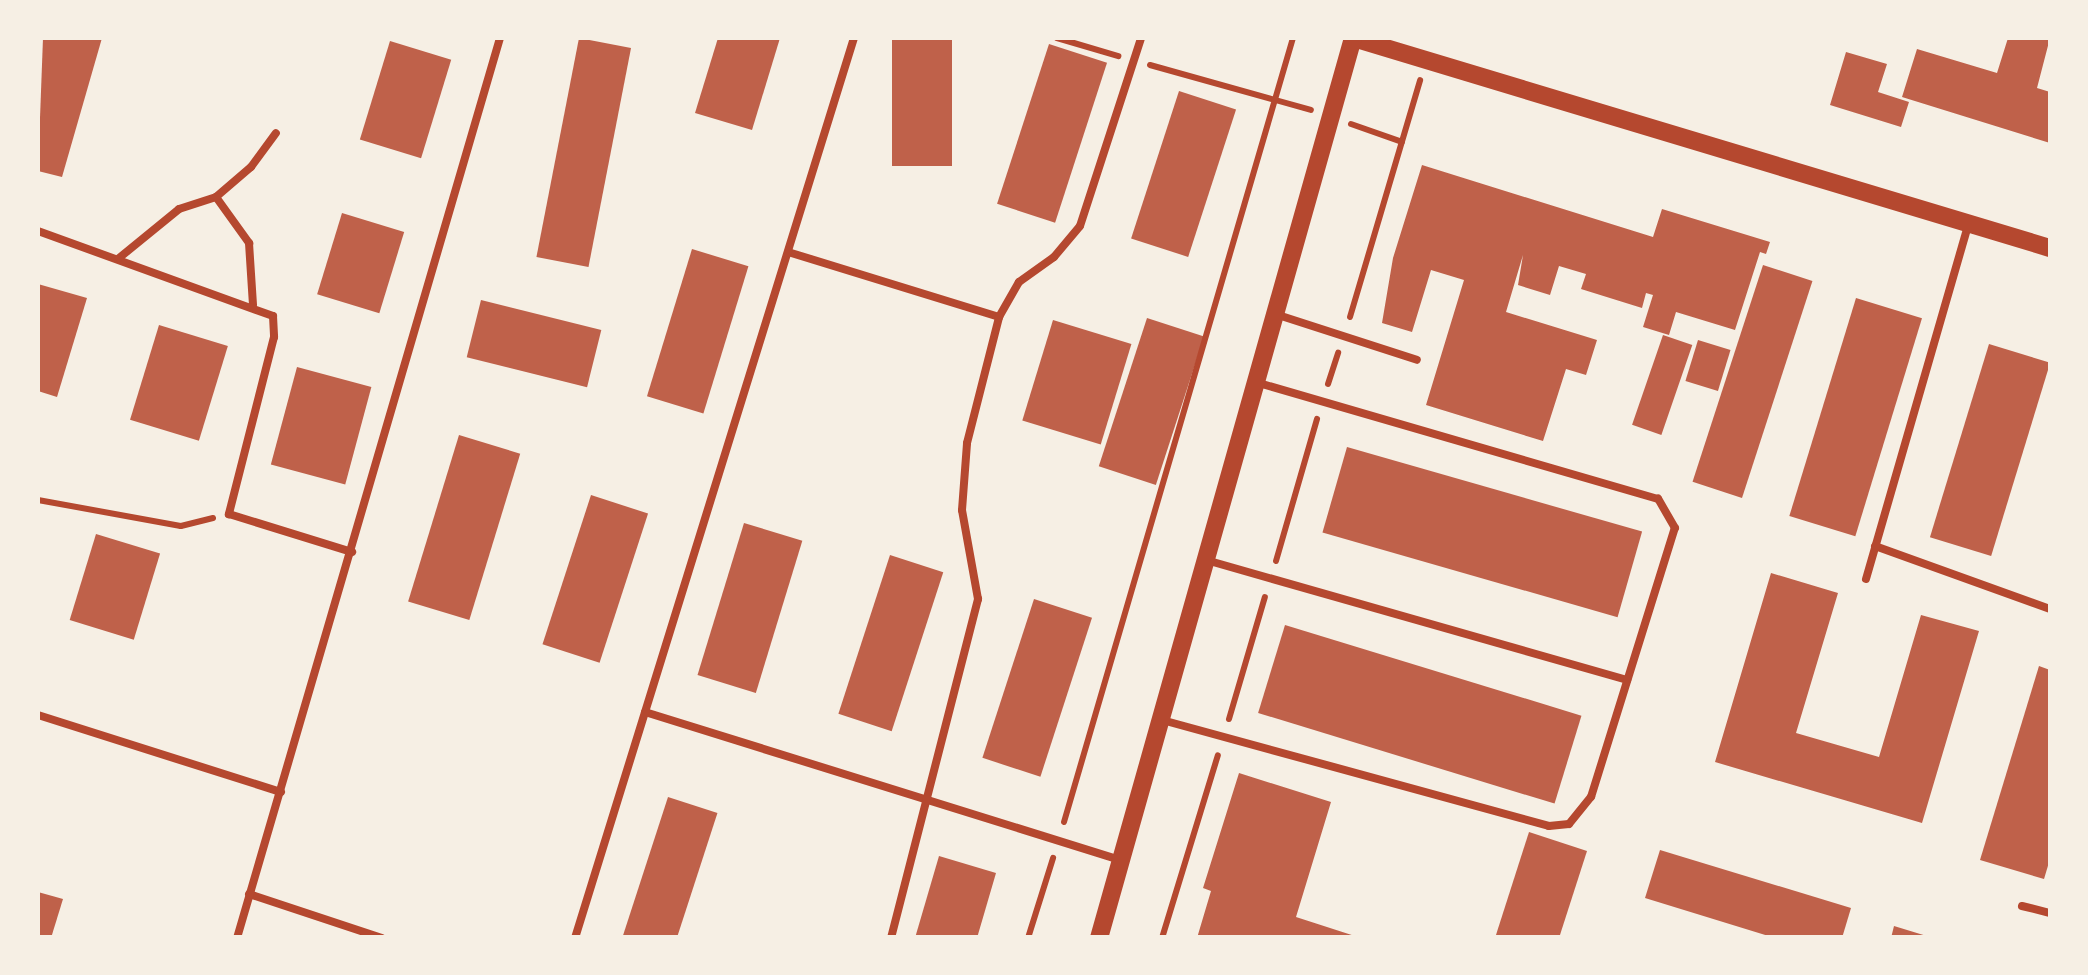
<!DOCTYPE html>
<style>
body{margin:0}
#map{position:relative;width:2088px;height:975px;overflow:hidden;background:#f6efe4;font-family:"Source Sans 3",sans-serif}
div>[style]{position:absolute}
.building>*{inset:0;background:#bf614a;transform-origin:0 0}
.path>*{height:6px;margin:-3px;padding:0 3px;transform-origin:3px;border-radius:3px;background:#b5482f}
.service>*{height:8px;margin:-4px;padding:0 4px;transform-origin:4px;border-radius:4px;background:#b5482f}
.tertiary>*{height:18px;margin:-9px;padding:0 9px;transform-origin:9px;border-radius:9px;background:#b5482f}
span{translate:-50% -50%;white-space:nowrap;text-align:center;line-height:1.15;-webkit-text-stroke:10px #f6efe4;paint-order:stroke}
.frame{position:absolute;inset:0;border:40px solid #f6efe4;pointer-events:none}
</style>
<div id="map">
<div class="building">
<div style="clip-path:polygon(43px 38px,102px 38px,62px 177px,38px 171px)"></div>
<div style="left:579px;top:38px;width:53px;height:223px;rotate:11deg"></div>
<div style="clip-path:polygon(718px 38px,780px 38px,752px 130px,695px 113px)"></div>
<div style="left:892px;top:38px;width:60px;height:128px"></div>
<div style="clip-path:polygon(2008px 38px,2050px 38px,2037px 88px,2050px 92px,2050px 143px,1902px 97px,1917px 49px,1997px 73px)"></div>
<div style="left:390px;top:41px;width:64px;height:103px;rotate:17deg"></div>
<div style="left:1049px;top:44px;width:61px;height:168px;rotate:18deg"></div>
<div style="clip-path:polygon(1846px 52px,1887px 64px,1878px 92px,1909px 102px,1901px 127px,1830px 105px)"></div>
<div style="left:1179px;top:91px;width:60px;height:155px;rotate:18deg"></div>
<div style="clip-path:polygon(1422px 165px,1653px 237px,1662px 209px,1770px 242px,1766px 254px,1760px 252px,1735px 330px,1676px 312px,1669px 335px,1643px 327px,1653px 295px,1646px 293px,1642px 308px,1581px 289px,1586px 274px,1559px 266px,1550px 295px,1518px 285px,1523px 255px,1506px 312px,1597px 340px,1586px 375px,1566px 369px,1543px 441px,1426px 405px,1464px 280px,1431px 270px,1412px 332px,1382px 323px,1393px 258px)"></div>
<div style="left:342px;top:213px;width:65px;height:85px;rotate:17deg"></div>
<div style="left:692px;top:249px;width:59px;height:154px;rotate:17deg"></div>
<div style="left:1763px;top:265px;width:52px;height:228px;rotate:18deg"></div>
<div style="clip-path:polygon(38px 284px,87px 298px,57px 397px,38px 391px)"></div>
<div style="left:1856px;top:298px;width:69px;height:228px;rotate:17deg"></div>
<div style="left:481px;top:300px;width:124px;height:59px;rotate:14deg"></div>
<div style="left:1147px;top:318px;width:60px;height:156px;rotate:18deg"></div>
<div style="left:1053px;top:320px;width:82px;height:105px;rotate:17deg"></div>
<div style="left:159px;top:325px;width:72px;height:99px;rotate:17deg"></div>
<div style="left:1663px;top:335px;width:31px;height:95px;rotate:19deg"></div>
<div style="left:1698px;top:340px;width:34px;height:43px;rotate:17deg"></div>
<div style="left:1989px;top:344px;width:64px;height:202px;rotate:17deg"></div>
<div style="left:297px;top:367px;width:77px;height:101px;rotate:15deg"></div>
<div style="left:459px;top:435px;width:64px;height:174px;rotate:17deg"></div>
<div style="left:1347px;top:447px;width:307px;height:89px;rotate:16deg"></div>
<div style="left:591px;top:495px;width:60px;height:157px;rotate:18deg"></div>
<div style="left:744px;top:523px;width:61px;height:159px;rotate:17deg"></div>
<div style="left:96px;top:534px;width:67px;height:90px;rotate:17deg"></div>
<div style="left:890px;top:555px;width:56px;height:167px;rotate:18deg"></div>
<div style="clip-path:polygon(1771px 573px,1838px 593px,1796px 733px,1879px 757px,1921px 615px,1979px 631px,1922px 823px,1715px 762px)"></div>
<div style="left:1034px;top:599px;width:61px;height:167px;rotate:18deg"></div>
<div style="left:1285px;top:625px;width:310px;height:92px;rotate:17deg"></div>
<div style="clip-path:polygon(2039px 666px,2050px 670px,2050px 859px,2044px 879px,1980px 860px)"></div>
<div style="clip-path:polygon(1239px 773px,1331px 802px,1296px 917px,1361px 938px,1197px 938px,1211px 891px,1203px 888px)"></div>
<div style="left:668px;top:797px;width:52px;height:148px;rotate:18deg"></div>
<div style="clip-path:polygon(1529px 832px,1587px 851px,1559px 938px,1495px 938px)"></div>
<div style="clip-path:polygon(1660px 850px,1851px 908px,1842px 938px,1775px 938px,1645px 898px)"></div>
<div style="clip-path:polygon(939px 856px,996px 873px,977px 938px,915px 938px)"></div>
<div style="clip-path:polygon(38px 892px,63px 899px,51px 938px,38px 938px)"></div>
<div style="clip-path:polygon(1894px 926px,1930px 937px,1930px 938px,1891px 938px)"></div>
</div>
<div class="path">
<div style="left:1057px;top:38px;width:64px;rotate:16.4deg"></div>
<div style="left:1150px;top:65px;width:167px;rotate:15.6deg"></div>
<div style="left:1351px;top:124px;width:54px;rotate:19.4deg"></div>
<div style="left:1350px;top:317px;width:247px;rotate:-73.5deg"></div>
<div style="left:1328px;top:384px;width:33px;rotate:-72deg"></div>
<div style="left:38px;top:500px;width:145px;rotate:10.3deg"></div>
<div style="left:181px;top:526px;width:33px;rotate:-14deg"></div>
<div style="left:1276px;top:561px;width:148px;rotate:-73.9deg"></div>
<div style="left:1229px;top:719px;width:127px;rotate:-73.6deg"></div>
<div style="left:1064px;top:822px;width:817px;rotate:-73.72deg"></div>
<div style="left:180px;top:938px;width:18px"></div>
<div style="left:1028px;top:938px;width:84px;rotate:-72.6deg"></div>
<div style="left:1162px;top:938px;width:191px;rotate:-73deg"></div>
</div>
<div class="service">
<div style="left:216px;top:197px;width:57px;rotate:54.3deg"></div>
<div style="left:249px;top:243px;width:62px;rotate:86.3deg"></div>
<div style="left:38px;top:231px;width:250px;rotate:19.9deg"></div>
<div style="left:273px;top:316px;width:21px;rotate:87deg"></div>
<div style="left:274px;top:337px;width:183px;rotate:104.3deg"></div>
<div style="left:229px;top:514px;width:129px;rotate:17.2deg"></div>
<div style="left:788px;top:252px;width:221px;rotate:17.1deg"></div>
<div style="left:119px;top:258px;width:77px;rotate:-39.2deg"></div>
<div style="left:179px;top:209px;width:39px;rotate:-18deg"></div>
<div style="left:216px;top:197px;width:46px;rotate:-40.6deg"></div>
<div style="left:251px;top:167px;width:42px;rotate:-53.7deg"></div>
<div style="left:1275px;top:314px;width:149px;rotate:17.9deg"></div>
<div style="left:1875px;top:546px;width:186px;rotate:19.8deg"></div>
<div style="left:1206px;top:560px;width:438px;rotate:15.9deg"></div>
<div style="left:1866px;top:579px;width:371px;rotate:-73.9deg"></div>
<div style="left:645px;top:712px;width:498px;rotate:17.3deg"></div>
<div style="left:38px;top:715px;width:255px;rotate:17.6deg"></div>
<div style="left:1162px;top:720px;width:401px;rotate:15.3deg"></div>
<div style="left:1549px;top:826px;width:20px;rotate:-6deg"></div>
<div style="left:1569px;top:824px;width:35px;rotate:-51deg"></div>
<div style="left:1591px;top:797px;width:282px;rotate:-72.7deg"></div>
<div style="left:1675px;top:528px;width:34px;rotate:-120deg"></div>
<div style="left:1658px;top:499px;width:419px;rotate:-163.8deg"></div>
<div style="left:249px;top:894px;width:140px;rotate:18.3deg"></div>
<div style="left:2022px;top:906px;width:29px;rotate:14deg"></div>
<div style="left:237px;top:938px;width:938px;rotate:-73.71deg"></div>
<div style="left:575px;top:938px;width:942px;rotate:-72.78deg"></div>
<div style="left:891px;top:938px;width:350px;rotate:-75.6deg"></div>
<div style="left:978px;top:599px;width:90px;rotate:-100.2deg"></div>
<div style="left:962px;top:510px;width:67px;rotate:-85.7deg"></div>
<div style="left:967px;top:443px;width:130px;rotate:-75.7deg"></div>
<div style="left:999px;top:317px;width:40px;rotate:-60.3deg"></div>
<div style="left:1019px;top:282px;width:43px;rotate:-35.5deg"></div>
<div style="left:1054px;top:257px;width:40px;rotate:-50deg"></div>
<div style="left:1080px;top:226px;width:198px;rotate:-72deg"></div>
</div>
<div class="tertiary">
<div style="left:1353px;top:38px;width:728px;rotate:16.77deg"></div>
<div style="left:1099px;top:938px;width:935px;rotate:-74.24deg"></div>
</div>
<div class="frame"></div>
</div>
